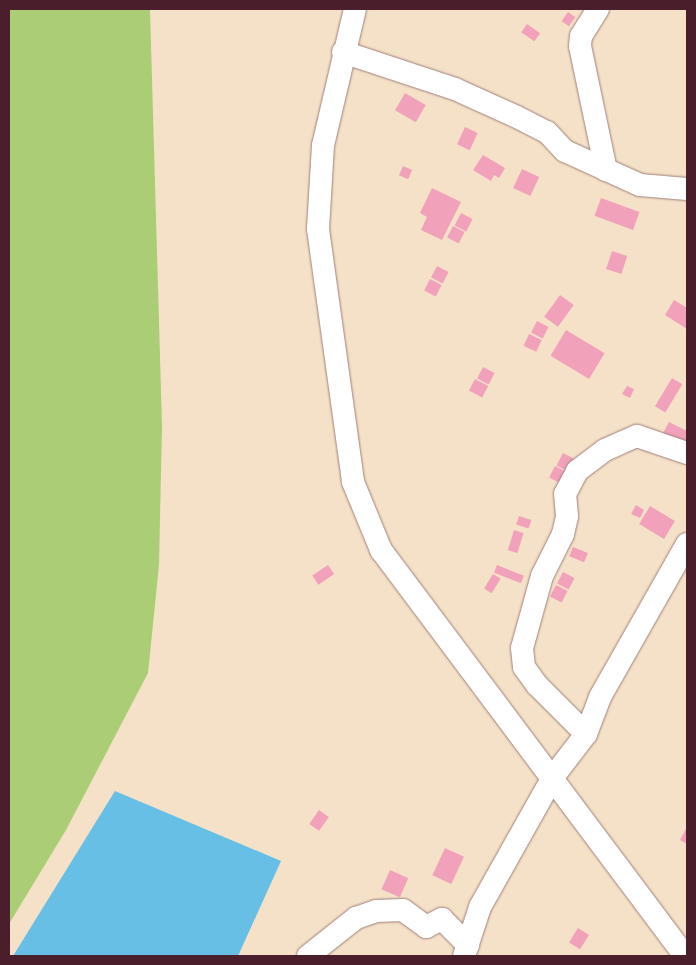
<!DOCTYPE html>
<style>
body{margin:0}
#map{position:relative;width:696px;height:965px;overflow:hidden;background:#f5e1c8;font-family:Mynerve,sans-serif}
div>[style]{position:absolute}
.green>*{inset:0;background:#abcd75}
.water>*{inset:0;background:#68bfe5}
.building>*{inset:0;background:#f1a1ba;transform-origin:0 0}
.roads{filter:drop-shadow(0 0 1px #a0807a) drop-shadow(0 0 1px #a0807a)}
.minor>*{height:22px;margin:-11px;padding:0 11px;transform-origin:11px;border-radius:11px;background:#fff}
span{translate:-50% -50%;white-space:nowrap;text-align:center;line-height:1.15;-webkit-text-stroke:5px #fff;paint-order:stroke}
.frame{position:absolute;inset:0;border:10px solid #4a1f2b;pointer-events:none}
</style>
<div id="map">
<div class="green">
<div style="clip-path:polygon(9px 9px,150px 9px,162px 426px,159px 565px,148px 673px,66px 830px,9px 924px)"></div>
</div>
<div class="water">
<div style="clip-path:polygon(115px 791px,281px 861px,238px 956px,13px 956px)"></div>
</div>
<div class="building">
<div style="left:568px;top:12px;width:9px;height:11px;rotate:36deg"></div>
<div style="left:527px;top:24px;width:16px;height:10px;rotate:35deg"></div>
<div style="left:405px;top:93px;width:24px;height:20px;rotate:30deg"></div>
<div style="left:465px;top:127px;width:14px;height:19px;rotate:25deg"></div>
<div style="clip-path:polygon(483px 155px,505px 168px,499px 178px,494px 175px,491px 181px,473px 170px)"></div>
<div style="left:403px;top:166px;width:10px;height:10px;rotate:24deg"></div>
<div style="left:522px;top:169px;width:19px;height:21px;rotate:25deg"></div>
<div style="clip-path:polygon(432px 188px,461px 202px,442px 240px,421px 230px,427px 217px,420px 213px)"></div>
<div style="left:601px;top:198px;width:41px;height:19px;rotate:20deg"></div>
<div style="left:461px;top:213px;width:13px;height:14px;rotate:27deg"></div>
<div style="left:453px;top:226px;width:13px;height:13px;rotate:27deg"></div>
<div style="left:612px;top:251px;width:16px;height:19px;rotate:18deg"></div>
<div style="left:437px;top:266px;width:13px;height:13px;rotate:27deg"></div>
<div style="left:430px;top:279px;width:13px;height:13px;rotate:27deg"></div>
<div style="left:560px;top:295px;width:17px;height:27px;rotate:36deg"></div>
<div style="clip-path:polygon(674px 300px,687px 308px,687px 329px,665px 315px)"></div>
<div style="left:537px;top:321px;width:13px;height:13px;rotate:27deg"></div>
<div style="left:566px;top:330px;width:45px;height:30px;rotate:31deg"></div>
<div style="left:529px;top:334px;width:14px;height:13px;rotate:25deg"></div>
<div style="left:483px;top:367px;width:13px;height:13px;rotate:27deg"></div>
<div style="left:672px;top:378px;width:12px;height:33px;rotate:31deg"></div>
<div style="left:475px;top:379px;width:15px;height:13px;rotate:28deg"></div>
<div style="clip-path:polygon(627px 386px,634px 389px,630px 398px,622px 394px)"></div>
<div style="clip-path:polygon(669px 422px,687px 431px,687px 451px,661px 437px)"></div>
<div style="left:563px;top:453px;width:13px;height:14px;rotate:27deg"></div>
<div style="left:555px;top:466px;width:13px;height:13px;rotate:27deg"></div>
<div style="clip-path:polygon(636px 505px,644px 510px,640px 518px,631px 514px)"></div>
<div style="left:650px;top:506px;width:29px;height:21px;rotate:31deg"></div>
<div style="left:519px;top:516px;width:13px;height:9px;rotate:18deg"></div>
<div style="left:514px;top:530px;width:10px;height:21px;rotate:17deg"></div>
<div style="left:573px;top:547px;width:16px;height:10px;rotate:22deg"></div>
<div style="left:328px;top:565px;width:11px;height:19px;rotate:56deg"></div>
<div style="left:497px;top:565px;width:29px;height:8px;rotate:22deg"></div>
<div style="left:563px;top:572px;width:13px;height:13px;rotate:27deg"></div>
<div style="left:493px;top:574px;width:9px;height:17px;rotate:32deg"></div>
<div style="left:556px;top:585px;width:13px;height:13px;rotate:27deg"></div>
<div style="left:319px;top:810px;width:12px;height:17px;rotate:35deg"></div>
<div style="clip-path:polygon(687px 827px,687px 844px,680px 840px)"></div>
<div style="left:445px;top:848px;width:21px;height:30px;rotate:25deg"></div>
<div style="left:390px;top:870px;width:20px;height:21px;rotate:24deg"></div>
<div style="left:578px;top:928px;width:13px;height:17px;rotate:32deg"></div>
</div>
<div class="roads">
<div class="minor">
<div style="left:355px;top:9px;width:140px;rotate:103.2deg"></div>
<div style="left:323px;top:145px;width:84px;rotate:93.4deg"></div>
<div style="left:318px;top:229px;width:255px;rotate:82.1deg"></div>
<div style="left:353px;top:482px;width:74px;rotate:67.6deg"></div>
<div style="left:381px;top:550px;width:507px;rotate:53.18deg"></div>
<div style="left:598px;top:9px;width:32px;rotate:122deg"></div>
<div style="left:581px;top:36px;width:10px;rotate:96deg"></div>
<div style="left:580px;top:46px;width:127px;rotate:78.2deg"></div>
<div style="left:343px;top:52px;width:118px;rotate:18.3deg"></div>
<div style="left:455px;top:89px;width:68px;rotate:24.3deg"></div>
<div style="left:517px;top:117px;width:34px;rotate:27deg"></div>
<div style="left:547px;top:132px;width:26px;rotate:47deg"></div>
<div style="left:565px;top:151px;width:82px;rotate:24.4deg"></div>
<div style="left:640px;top:185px;width:47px;rotate:4.9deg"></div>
<div style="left:586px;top:734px;width:69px;rotate:-135deg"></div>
<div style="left:537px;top:685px;width:22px;rotate:-126deg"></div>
<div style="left:524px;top:667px;width:19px;rotate:-96deg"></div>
<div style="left:522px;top:648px;width:75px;rotate:-74.5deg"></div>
<div style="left:542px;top:576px;width:47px;rotate:-63.4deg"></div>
<div style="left:563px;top:534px;width:18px;rotate:-77deg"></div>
<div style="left:567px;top:516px;width:22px;rotate:-95deg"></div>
<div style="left:565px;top:494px;width:26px;rotate:-62deg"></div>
<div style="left:577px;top:471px;width:35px;rotate:-37deg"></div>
<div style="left:605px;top:450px;width:35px;rotate:-24deg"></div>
<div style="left:637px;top:436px;width:53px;rotate:18.8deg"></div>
<div style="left:308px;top:956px;width:61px;rotate:-38.4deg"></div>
<div style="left:356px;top:918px;width:21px;rotate:-19deg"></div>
<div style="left:376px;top:911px;width:27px;rotate:-2deg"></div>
<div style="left:403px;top:910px;width:29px;rotate:36deg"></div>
<div style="left:426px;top:927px;width:18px;rotate:-27deg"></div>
<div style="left:442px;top:919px;width:37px;rotate:45deg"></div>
<div style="left:464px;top:956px;width:52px;rotate:-71.9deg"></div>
<div style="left:480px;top:907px;width:149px;rotate:-60.7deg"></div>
<div style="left:553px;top:777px;width:54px;rotate:-52.5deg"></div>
<div style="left:586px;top:734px;width:40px;rotate:-69deg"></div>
<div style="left:600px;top:697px;width:176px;rotate:-60.4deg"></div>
</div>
</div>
<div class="frame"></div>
</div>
